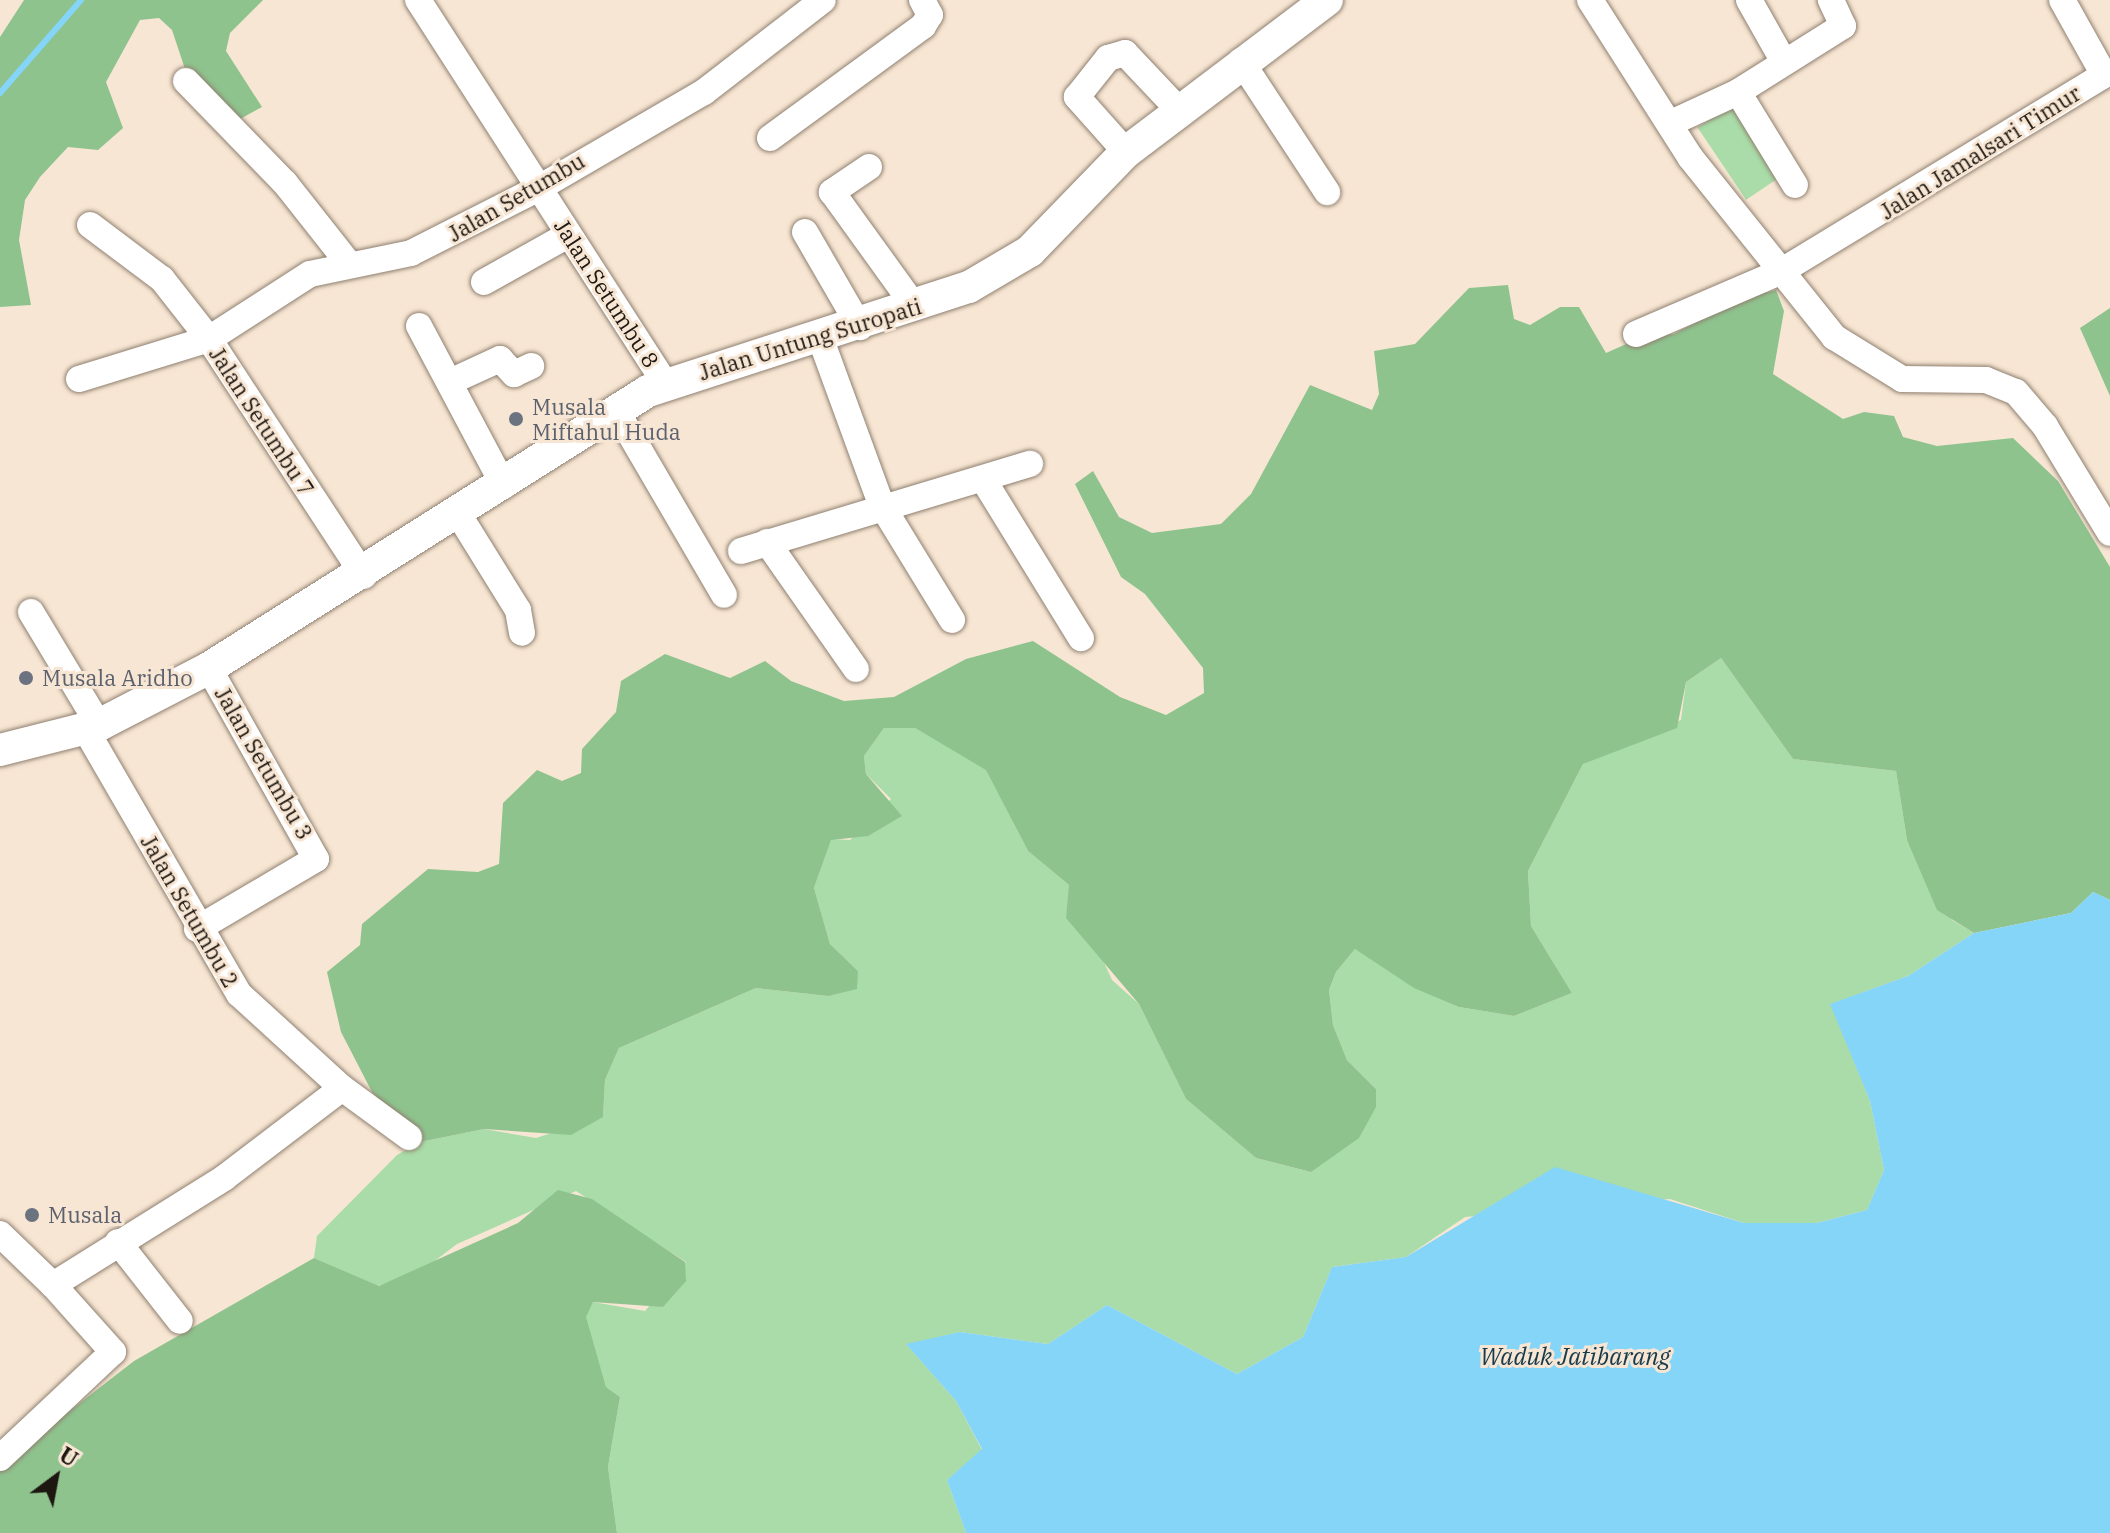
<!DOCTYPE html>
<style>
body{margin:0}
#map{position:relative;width:2110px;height:1533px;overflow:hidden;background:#f8e6d4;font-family:"IBM Plex Serif",serif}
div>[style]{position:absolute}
.green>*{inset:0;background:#a9dca8;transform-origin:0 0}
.forest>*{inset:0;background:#8ec38e}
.water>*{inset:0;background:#85d5f9}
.stream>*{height:6px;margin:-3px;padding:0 3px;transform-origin:3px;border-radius:3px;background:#85d5f9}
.roads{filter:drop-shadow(0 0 2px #8f8070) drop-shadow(0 0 2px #8f8070)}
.minor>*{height:26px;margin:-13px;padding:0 13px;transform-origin:13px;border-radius:13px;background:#fff}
.major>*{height:32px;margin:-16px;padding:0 16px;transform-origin:16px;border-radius:16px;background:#fff}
.dots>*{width:22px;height:22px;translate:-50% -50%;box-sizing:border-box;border:4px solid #f8e6d4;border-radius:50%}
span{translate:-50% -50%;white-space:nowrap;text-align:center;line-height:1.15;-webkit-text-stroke:6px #f8e6d4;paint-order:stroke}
.street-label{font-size:22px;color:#1d1711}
.worship-label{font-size:22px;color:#5b616d}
.left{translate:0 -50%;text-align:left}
.water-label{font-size:24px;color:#173b4b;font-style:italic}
.north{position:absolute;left:16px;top:1437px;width:80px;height:80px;-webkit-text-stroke:6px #f8e6d4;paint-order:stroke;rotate:32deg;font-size:22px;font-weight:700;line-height:32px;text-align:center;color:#1d1711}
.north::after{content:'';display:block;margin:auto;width:28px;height:36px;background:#1d1711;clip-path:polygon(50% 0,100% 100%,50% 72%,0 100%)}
</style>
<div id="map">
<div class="green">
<div style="left:1734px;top:103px;width:87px;height:44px;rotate:56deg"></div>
<div style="clip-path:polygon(1721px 658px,1793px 759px,1896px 771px,1907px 840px,1952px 920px,1974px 933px,1908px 976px,1831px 1004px,1870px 1101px,1884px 1170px,1867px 1210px,1817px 1223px,1744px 1223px,1670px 1199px,1465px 1217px,1406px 1257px,1332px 1267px,1303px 1337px,1237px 1374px,1107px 1305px,1048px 1344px,960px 1332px,907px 1345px,956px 1401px,982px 1450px,947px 1480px,966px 1533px,617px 1533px,608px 1467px,620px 1397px,606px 1387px,585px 1317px,593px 1302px,645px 1311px,686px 1262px,576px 1191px,457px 1244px,419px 1273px,378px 1286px,314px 1258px,317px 1236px,397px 1155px,420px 1142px,484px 1129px,536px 1138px,603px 1117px,605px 1080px,619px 1048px,756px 988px,828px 996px,858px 971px,830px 944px,814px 888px,831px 839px,850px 840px,891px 799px,866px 774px,864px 756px,884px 728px,915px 728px,986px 769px,1028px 851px,1069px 885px,1112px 980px,1139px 1004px,1186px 1099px,1256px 1158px,1311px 1172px,1376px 1089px,1347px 1060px,1333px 1025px,1329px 990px,1336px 972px,1355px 949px,1459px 1007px,1514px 1016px,1572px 993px,1531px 926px,1528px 871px,1583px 764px,1681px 720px,1686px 682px)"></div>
</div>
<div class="forest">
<div style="clip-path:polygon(24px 0,263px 0,230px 33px,226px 51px,262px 107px,240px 119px,185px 69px,172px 30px,159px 18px,140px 20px,106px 82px,123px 128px,98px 150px,68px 147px,40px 177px,25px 200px,19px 240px,31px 305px,0 307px,0 37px)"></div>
<div style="clip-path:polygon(1508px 285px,1514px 319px,1530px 325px,1560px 307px,1579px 307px,1606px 353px,1642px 337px,1674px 334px,1738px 300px,1776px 290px,1784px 311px,1773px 374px,1843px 419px,1864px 412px,1894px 416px,1903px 437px,1937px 446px,2013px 438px,2058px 481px,2110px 567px,2110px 900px,2093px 892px,2071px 913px,1974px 933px,1937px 910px,1907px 840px,1896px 771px,1793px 759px,1721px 658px,1686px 682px,1677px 728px,1583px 764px,1528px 871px,1531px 926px,1572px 993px,1514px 1016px,1459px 1007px,1414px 988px,1355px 949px,1336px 972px,1329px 990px,1333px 1025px,1347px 1060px,1376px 1089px,1376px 1107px,1359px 1138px,1311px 1172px,1256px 1158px,1186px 1099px,1139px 1004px,1066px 918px,1069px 885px,1028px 851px,986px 770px,915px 728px,884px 728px,864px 756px,866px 774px,902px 816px,868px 836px,831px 840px,814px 888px,830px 944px,858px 971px,857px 989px,828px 996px,756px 988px,619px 1048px,605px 1080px,603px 1117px,571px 1135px,484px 1129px,420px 1142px,372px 1092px,341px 1032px,327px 972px,360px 945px,362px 924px,428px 869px,478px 872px,499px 864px,503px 803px,537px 770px,562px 781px,581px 773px,582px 749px,616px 712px,621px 681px,665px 654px,730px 678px,765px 661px,791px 681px,844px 701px,894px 697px,966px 659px,1033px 641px,1120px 697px,1166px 715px,1204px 693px,1203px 668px,1145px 594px,1121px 577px,1075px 484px,1093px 471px,1119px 517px,1152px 533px,1221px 524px,1251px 494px,1310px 385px,1372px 410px,1379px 394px,1374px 351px,1415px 344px,1469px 288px)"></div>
<div style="clip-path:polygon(2110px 308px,2110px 396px,2080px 328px)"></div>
<div style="clip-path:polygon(558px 1190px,592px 1199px,685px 1262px,686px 1281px,663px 1307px,593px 1302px,586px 1317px,606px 1387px,620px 1397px,608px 1467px,617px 1533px,0 1533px,0 1465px,134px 1361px,314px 1258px,379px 1286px,518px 1223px)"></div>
</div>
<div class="water">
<div style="clip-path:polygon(2093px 892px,2110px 900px,2110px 1533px,966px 1533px,947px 1480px,982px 1449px,956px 1401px,906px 1344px,960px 1332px,1048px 1344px,1107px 1305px,1237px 1374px,1303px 1337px,1332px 1267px,1406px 1257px,1555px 1167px,1744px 1223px,1817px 1223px,1867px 1210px,1884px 1170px,1870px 1101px,1830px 1004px,1908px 976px,1974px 933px,2071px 913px)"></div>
</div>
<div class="stream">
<div style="left:0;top:93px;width:123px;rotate:-48.9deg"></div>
</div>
<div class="roads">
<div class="minor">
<div style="left:418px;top:0;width:457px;rotate:57.2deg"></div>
<div style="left:1590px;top:0;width:186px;rotate:57.5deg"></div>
<div style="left:1690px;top:157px;width:231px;rotate:51.3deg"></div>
<div style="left:1834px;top:337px;width:80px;rotate:31.7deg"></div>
<div style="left:1902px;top:379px;width:84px;rotate:0.7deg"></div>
<div style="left:1986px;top:380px;width:32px;rotate:22deg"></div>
<div style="left:2016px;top:392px;width:45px;rotate:49.5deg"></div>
<div style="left:2045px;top:426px;width:125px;rotate:58.7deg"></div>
<div style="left:1749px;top:0;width:71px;rotate:60.6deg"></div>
<div style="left:1241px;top:61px;width:157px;rotate:56.7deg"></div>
<div style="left:186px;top:81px;width:142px;rotate:45.9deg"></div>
<div style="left:285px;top:183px;width:103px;rotate:51.7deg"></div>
<div style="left:1738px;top:92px;width:109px;rotate:58.5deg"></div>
<div style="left:1671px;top:123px;width:74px;rotate:-24.8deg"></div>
<div style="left:1738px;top:92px;width:124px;rotate:-32.2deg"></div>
<div style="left:1843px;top:26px;width:29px;rotate:-115deg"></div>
<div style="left:770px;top:138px;width:190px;rotate:-36.2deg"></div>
<div style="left:923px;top:26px;width:13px;rotate:-58deg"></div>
<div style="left:930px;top:15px;width:17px;rotate:-118deg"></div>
<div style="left:1126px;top:152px;width:74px;rotate:-131.7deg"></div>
<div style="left:1077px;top:97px;width:50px;rotate:-51.5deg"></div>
<div style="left:1108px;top:58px;width:18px;rotate:-16deg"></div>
<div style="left:1125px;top:53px;width:77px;rotate:46.6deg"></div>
<div style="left:869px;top:167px;width:45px;rotate:146deg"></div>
<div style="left:832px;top:192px;width:142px;rotate:54.2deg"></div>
<div style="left:90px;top:225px;width:90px;rotate:36.9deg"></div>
<div style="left:162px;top:279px;width:76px;rotate:51.9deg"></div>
<div style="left:209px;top:339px;width:120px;rotate:-32.8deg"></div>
<div style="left:310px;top:274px;width:103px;rotate:-11.7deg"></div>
<div style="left:411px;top:253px;width:144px;rotate:-26.9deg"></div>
<div style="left:539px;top:188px;width:191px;rotate:-30.2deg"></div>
<div style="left:704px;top:92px;width:150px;rotate:-37.7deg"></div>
<div style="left:805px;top:232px;width:110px;rotate:59.9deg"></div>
<div style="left:484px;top:282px;width:96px;rotate:-29.2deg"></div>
<div style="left:419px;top:326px;width:181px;rotate:62deg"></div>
<div style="left:1636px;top:334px;width:157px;rotate:-23.3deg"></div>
<div style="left:1780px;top:272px;width:379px;rotate:-31.3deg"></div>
<div style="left:2104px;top:75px;width:86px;rotate:-119.2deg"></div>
<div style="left:821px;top:340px;width:175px;rotate:69.9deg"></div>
<div style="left:881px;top:504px;width:136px;rotate:58.5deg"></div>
<div style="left:79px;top:379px;width:136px;rotate:-17.1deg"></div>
<div style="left:209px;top:339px;width:283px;rotate:56.8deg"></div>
<div style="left:452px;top:381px;width:53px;rotate:-24.6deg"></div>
<div style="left:500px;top:359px;width:21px;rotate:47deg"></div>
<div style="left:514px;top:374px;width:19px;rotate:-25deg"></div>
<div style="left:616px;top:410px;width:214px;rotate:59.7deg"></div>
<div style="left:983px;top:479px;width:187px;rotate:58.4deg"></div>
<div style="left:459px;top:515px;width:112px;rotate:58.2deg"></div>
<div style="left:518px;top:610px;width:23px;rotate:80deg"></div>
<div style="left:767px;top:542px;width:155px;rotate:55deg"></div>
<div style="left:741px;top:551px;width:302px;rotate:-16.8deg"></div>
<div style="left:31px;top:612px;width:132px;rotate:59deg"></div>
<div style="left:197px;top:929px;width:138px;rotate:-30.5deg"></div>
<div style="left:316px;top:859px;width:219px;rotate:-119.3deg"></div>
<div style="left:342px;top:1088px;width:83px;rotate:36.2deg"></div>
<div style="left:0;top:1234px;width:74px;rotate:43.9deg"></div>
<div style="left:53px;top:1285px;width:202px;rotate:-32deg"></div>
<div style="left:224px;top:1178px;width:148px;rotate:-37.3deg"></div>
<div style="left:342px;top:1088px;width:139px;rotate:-137.6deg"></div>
<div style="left:239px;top:994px;width:305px;rotate:-120.1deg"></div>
<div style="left:118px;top:1242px;width:100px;rotate:51.9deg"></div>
<div style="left:0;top:1458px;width:155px;rotate:-43.2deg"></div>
<div style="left:113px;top:1352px;width:90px;rotate:-131.8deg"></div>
</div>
<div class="major">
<div style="left:0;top:750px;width:102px;rotate:-14.2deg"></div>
<div style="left:99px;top:725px;width:124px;rotate:-27.4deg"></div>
<div style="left:209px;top:668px;width:519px;rotate:-32.25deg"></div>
<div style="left:648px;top:391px;width:337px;rotate:-18deg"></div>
<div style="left:969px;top:287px;width:71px;rotate:-30.5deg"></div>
<div style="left:1030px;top:251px;width:138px;rotate:-45.9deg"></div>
<div style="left:1126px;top:152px;width:252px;rotate:-37.1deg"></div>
</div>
</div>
<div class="dots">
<div style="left:516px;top:419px;background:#6b7280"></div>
<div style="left:26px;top:678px;background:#6b7280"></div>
<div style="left:32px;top:1215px;background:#6b7280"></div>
</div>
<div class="street-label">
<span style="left:1980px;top:152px;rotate:-32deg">Jalan Jamalsari Timur</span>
<span style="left:516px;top:197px;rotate:-30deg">Jalan Setumbu</span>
<span style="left:607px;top:293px;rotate:57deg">Jalan Setumbu 8</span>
<span style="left:810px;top:339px;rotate:-17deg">Jalan Untung Suropati</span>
<span style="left:262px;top:421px;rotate:57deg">Jalan Setumbu 7</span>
<span style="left:264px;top:763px;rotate:60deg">Jalan Setumbu 3</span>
<span style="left:190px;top:911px;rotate:60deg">Jalan Setumbu 2</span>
</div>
<div class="worship-label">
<span class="left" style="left:532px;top:419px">Musala<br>Miftahul Huda</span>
<span class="left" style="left:42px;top:678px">Musala Aridho</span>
<span class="left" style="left:48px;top:1215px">Musala</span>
</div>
<div class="water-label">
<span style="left:1575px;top:1357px">Waduk Jatibarang</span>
</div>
<div class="north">U</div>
</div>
